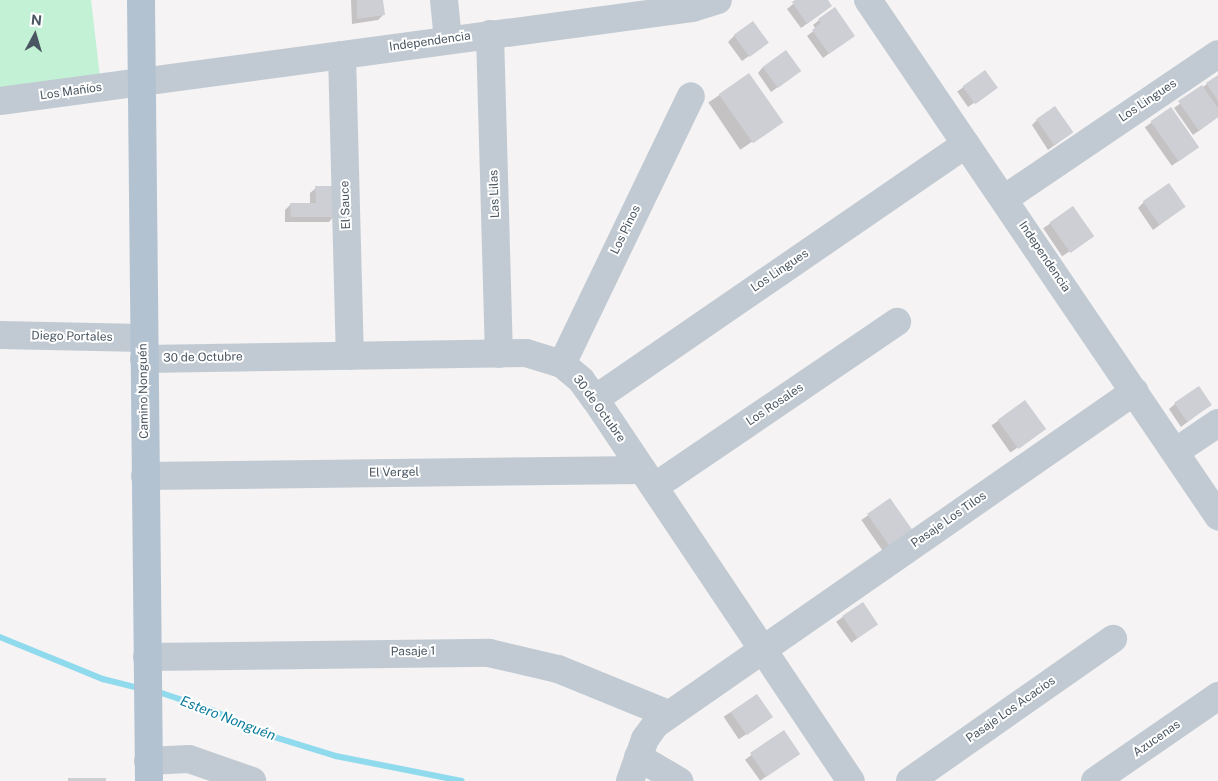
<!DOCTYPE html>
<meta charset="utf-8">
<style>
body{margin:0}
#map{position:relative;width:1218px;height:781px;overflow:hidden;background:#f5f3f3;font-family:"Public Sans",sans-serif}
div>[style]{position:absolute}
.green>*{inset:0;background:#c3f1d5}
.shadow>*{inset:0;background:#0003;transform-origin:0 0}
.stream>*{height:5.5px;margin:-2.75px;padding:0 2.75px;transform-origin:2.75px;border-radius:2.75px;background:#90daee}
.building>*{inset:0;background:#cdcfd5;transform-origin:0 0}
.minor>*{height:28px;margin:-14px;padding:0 14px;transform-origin:14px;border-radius:14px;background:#c1cad2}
.major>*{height:28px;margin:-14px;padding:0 14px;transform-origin:14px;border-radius:14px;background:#b3c2d1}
span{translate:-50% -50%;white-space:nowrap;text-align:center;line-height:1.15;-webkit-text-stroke:4px #fff;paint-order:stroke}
.street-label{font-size:12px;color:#4a5661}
.water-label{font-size:14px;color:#0c7c9b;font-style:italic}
.north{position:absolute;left:10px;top:10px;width:50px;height:50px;-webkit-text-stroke:4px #fff;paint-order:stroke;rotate:6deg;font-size:14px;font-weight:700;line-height:20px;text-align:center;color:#4a5661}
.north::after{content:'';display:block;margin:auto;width:18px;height:22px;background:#4a5661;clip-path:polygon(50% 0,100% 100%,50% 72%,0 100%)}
</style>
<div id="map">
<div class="green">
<div style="clip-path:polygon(0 0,91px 0,100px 77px,0 89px)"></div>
</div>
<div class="shadow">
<div style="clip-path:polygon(351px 0,382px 0,383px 15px,378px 20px,352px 24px)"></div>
<div style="clip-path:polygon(798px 0,826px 0,831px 6px,801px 28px,787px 9px)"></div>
<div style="clip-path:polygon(819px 20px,853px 36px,823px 58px,807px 36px,816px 29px,813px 25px)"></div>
<div style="clip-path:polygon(734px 36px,767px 43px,742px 61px,728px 42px)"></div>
<div style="clip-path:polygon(763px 67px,793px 76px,771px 92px,758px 73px)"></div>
<div style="left:985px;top:72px;width:19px;height:34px;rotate:55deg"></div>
<div style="left:749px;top:75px;width:57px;height:49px;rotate:56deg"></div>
<div style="clip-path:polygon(1218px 76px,1218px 117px,1193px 135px,1174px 108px)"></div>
<div style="left:1171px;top:109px;width:47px;height:32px;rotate:55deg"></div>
<div style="clip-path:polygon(1037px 120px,1072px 132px,1048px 150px,1032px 125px)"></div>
<div style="clip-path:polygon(316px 188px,334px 216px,329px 222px,285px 222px,285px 210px,291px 204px,310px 204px,310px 193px)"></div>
<div style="clip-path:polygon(1144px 202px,1184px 207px,1153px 230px,1138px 208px)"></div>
<div style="left:1073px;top:208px;width:34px;height:36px;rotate:56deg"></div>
<div style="left:1025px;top:402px;width:33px;height:41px;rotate:55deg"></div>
<div style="clip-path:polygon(1175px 404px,1210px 405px,1181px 427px,1169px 409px)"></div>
<div style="left:890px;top:500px;width:37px;height:35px;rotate:55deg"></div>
<div style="left:862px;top:603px;width:26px;height:32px;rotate:54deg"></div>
<div style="left:756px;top:695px;width:27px;height:39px;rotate:56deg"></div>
<div style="left:783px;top:732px;width:26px;height:47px;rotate:54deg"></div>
</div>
<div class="stream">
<div style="left:0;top:637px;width:111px;rotate:22.2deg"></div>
<div style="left:103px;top:679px;width:38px;rotate:14deg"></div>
<div style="left:156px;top:691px;width:59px;rotate:18.7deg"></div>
<div style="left:212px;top:710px;width:64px;rotate:23.8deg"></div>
<div style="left:271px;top:736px;width:68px;rotate:17.1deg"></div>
<div style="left:336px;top:756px;width:128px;rotate:11.2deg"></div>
</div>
<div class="building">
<div style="clip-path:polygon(357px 0,383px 0,385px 15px,357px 19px)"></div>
<div style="clip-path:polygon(795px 0,828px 0,832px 6px,807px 24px,792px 2px)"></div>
<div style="clip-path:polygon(835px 7px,855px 36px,829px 54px,812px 30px,821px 23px,818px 19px)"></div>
<div style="left:753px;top:21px;width:27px;height:24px;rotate:54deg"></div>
<div style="left:786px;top:50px;width:26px;height:29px;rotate:54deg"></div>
<div style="left:985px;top:70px;width:22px;height:28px;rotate:54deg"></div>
<div style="left:749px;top:73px;width:60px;height:37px;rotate:55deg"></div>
<div style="clip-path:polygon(1218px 75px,1218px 101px,1206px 83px)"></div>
<div style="clip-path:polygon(1202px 85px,1218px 108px,1218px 117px,1199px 131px,1178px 101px)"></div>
<div style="left:1055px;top:106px;width:32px;height:23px;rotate:55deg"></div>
<div style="left:1171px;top:107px;width:49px;height:25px;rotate:55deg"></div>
<div style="left:1169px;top:183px;width:29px;height:32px;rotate:55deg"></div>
<div style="clip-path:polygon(315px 186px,335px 186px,335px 217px,291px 217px,290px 203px,316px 203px)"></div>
<div style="left:1073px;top:206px;width:37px;height:29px;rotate:55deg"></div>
<div style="left:1199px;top:386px;width:23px;height:30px;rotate:56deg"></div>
<div style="left:1025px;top:400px;width:36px;height:34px;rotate:54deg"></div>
<div style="left:890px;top:498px;width:39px;height:28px;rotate:55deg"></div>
<div style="left:863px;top:602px;width:27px;height:25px;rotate:56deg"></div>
<div style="left:757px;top:694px;width:28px;height:32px;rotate:55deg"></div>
<div style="left:784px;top:730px;width:29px;height:41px;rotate:56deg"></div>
<div style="left:68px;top:778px;width:38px;height:3px"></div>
</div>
<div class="minor">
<div style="left:444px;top:0;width:40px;rotate:84.3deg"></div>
<div style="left:868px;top:0;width:624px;rotate:55.85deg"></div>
<div style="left:490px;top:34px;width:320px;rotate:88.4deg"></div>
<div style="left:342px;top:55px;width:301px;rotate:88.5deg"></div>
<div style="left:0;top:101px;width:698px;rotate:-7.65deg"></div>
<div style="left:692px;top:8px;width:27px;rotate:-17deg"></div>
<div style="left:1004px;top:199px;width:258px;rotate:-34.1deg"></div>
<div style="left:0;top:335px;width:143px;rotate:1.2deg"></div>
<div style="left:144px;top:359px;width:382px;rotate:-0.9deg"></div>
<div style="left:526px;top:353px;width:38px;rotate:17deg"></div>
<div style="left:562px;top:364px;width:25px;rotate:40deg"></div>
<div style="left:581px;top:380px;width:24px;rotate:54deg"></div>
<div style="left:595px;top:399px;width:460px;rotate:56.2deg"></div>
<div style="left:562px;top:364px;width:297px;rotate:-64.3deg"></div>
<div style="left:595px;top:399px;width:450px;rotate:-34.5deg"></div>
<div style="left:1175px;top:452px;width:52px;rotate:-34deg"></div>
<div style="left:145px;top:476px;width:497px;rotate:-0.7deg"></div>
<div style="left:654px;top:487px;width:294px;rotate:-34.2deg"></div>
<div style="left:147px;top:657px;width:342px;rotate:-0.7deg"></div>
<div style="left:489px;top:653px;width:71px;rotate:13.1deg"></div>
<div style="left:558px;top:669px;width:119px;rotate:22.2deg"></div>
<div style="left:638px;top:757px;width:48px;rotate:30.3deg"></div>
<div style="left:148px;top:761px;width:41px;rotate:-2.8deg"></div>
<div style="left:189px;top:759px;width:67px;rotate:19.2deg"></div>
<div style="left:630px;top:781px;width:45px;rotate:-70.3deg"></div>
<div style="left:645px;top:739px;width:19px;rotate:-54deg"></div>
<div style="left:656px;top:724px;width:583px;rotate:-34.81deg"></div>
<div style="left:910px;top:781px;width:248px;rotate:-35deg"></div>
<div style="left:1095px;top:781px;width:150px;rotate:-34.6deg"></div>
</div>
<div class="major">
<div style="left:141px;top:0;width:781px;rotate:89.41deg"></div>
</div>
<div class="street-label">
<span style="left:430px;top:42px;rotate:-8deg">Independencia</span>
<span style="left:71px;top:92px;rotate:-8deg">Los Mañíos</span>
<span style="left:1148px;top:101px;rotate:-34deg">Los Lingues</span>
<span style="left:495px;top:194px;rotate:-92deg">Las Lilas</span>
<span style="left:346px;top:205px;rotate:-92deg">El Sauce</span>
<span style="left:626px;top:230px;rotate:-64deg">Los Pinos</span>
<span style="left:1044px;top:257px;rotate:56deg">Independencia</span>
<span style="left:780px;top:271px;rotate:-34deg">Los Lingues</span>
<span style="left:72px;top:337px;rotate:1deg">Diego Portales</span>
<span style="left:203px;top:358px;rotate:-1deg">30 de Octubre</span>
<span style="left:144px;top:391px;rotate:-91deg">Camino Nonguén</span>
<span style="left:775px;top:405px;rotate:-34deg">Los Rosales</span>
<span style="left:599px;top:409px;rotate:54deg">30 de Octubre</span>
<span style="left:394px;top:473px;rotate:-1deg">El Vergel</span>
<span style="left:949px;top:520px;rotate:-35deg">Pasaje Los Tilos</span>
<span style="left:413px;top:652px;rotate:-1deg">Pasaje 1</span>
<span style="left:1011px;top:710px;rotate:-35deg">Pasaje Los Acacios</span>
<span style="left:1157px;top:739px;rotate:-35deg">Azucenas</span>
</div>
<div class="water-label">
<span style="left:228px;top:718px;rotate:21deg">Estero Nonguén</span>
</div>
<div class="north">N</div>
</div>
